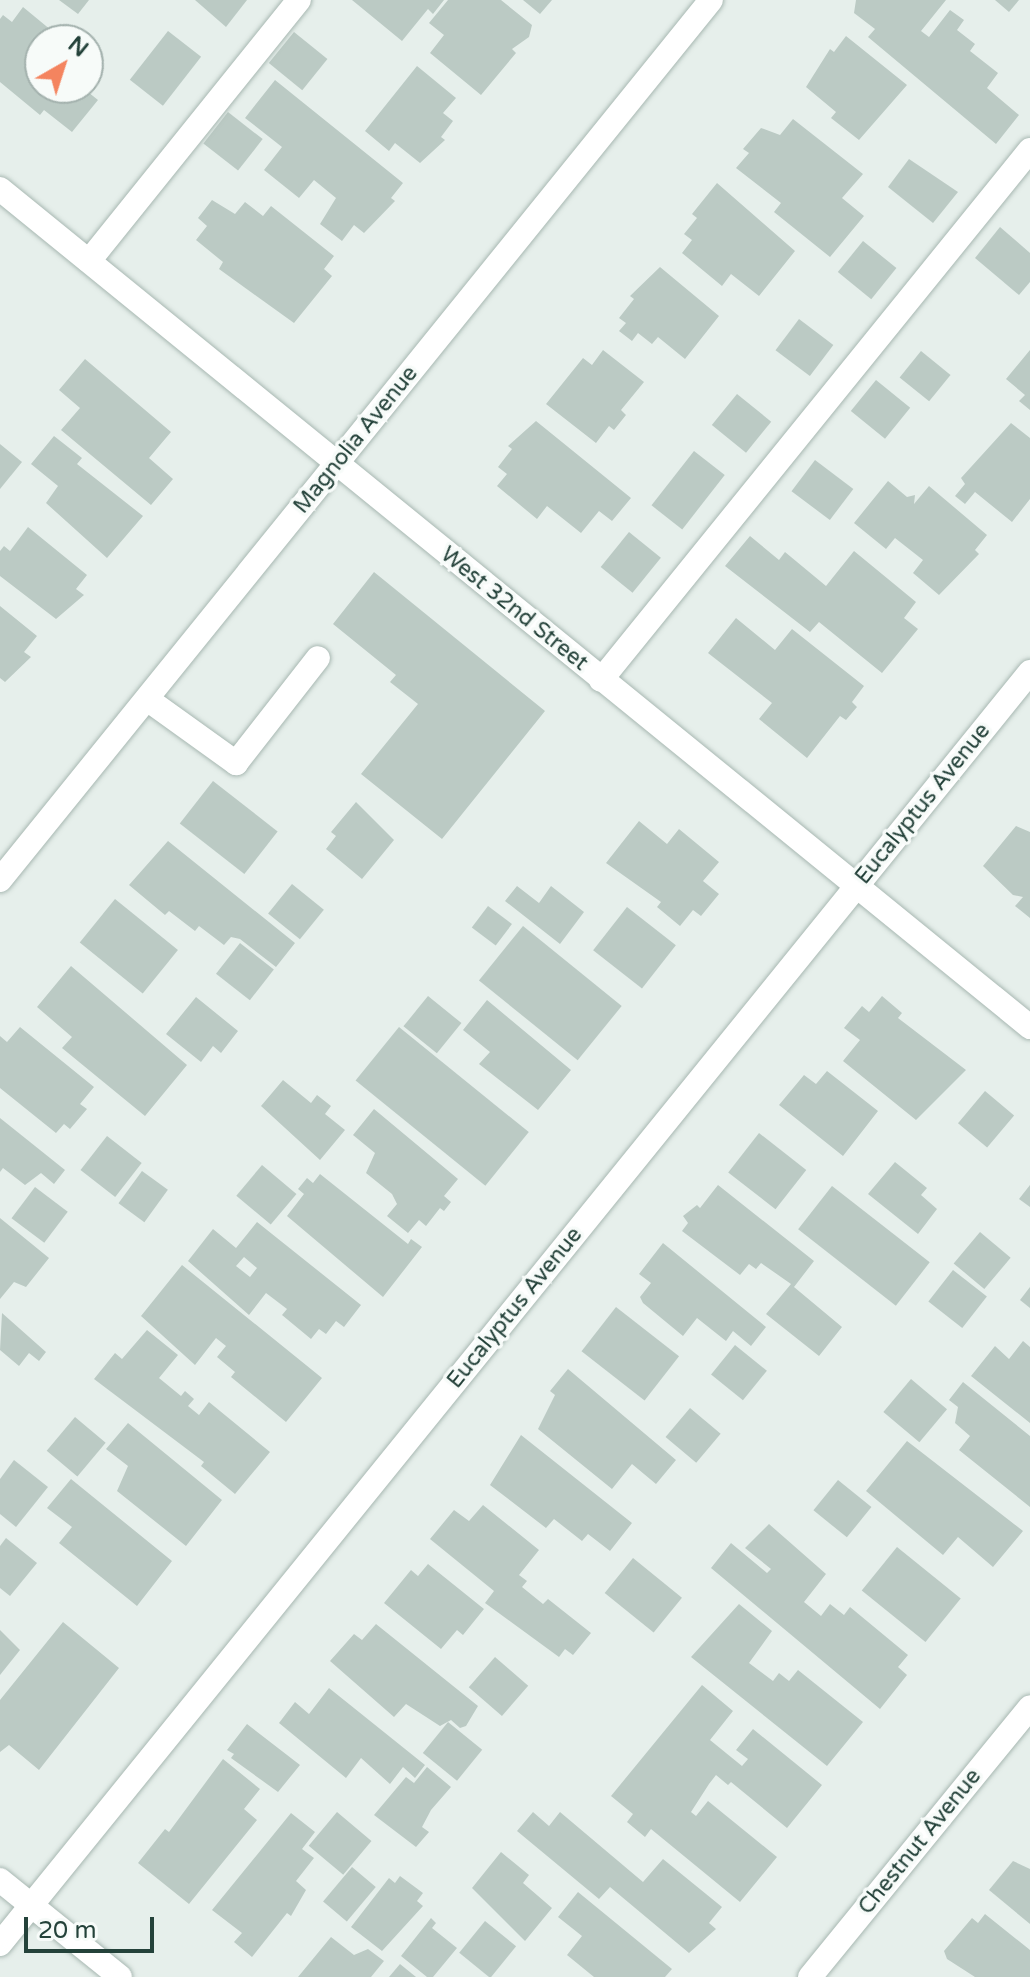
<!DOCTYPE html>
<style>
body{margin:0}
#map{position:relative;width:1030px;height:1977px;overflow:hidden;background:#e6efeb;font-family:"Varela Round",sans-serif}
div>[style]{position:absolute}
.building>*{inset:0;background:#bbcac4;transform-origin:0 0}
.roads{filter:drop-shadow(0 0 2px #a8b8b2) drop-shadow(0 0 2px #a8b8b2)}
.minor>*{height:24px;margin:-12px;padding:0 12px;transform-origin:12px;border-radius:12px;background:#fff}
span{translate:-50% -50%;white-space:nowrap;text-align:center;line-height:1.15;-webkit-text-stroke:7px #f7fbf9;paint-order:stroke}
.street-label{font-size:22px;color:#24423a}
.north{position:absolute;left:24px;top:24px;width:80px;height:80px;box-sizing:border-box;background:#f7fbf9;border:2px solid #a3b1ad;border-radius:50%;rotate:39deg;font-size:22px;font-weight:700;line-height:32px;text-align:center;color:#24423a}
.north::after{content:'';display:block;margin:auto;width:28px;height:36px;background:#f4845f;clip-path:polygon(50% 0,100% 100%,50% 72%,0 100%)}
.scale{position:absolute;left:24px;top:1917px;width:130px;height:36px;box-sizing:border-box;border:4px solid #24423a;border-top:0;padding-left:10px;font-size:24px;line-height:28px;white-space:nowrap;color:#24423a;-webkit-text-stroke:6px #f7fbf9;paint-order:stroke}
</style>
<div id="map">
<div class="building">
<div style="clip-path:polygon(59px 0,89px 0,78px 14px)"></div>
<div style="clip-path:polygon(195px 0,247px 0,226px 27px)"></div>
<div style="clip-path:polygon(352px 0,444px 0,433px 14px,428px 9px,402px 41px)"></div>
<div style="clip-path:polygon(448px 0,501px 0,532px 25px,529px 37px,512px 49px,516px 53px,481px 95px,430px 53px,444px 35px,429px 23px)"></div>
<div style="clip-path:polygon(523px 0,552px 0,540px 14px)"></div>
<div style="clip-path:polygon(856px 0,946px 0,921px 31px,929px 37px,950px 10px,964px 20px,957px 30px,975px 44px,970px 51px,998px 73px,987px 88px,1019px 115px,996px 144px,868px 37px,875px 29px,854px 13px)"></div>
<div style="clip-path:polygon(995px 0,1019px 0,1009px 12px)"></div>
<div style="clip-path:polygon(23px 7px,63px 40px,40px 40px,40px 88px,83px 88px,98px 100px,72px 132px,44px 110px,40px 115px,0 82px,0 19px,3px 15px,12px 22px)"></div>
<div style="left:168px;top:31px;width:42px;height:62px;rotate:38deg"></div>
<div style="left:294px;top:32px;width:43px;height:40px;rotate:39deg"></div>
<div style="clip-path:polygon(846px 36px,907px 85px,859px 140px,831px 118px,836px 112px,806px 87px,830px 49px,834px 52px)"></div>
<div style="clip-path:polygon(417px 66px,456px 98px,443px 113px,453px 121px,441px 137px,445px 140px,420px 163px,395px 143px,389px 151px,365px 131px)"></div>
<div style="clip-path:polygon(275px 80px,403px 183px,391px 198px,395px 201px,364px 233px,354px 225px,342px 241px,320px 224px,336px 198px,314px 180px,299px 198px,264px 170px,282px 147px,245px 118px)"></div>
<div style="left:228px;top:112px;width:44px;height:40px;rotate:38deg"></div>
<div style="clip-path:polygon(793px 119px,863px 174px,842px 198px,864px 216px,830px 257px,774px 212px,781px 203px,736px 168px,749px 153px,743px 149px,761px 128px,780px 135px)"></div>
<div style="clip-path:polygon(909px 159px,958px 192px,933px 223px,888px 187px)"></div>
<div style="clip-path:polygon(717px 183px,795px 251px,759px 296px,731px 274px,722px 286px,682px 253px,692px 240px,684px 234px,697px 218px,692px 214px)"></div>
<div style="clip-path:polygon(212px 200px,235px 214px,245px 202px,263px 216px,271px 206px,334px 256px,324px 269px,332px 276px,294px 323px,219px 269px,223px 262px,196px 240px,207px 226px,198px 218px)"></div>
<div style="clip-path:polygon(1000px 227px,1030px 253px,1030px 282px,1019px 295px,975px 258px)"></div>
<div style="left:863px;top:241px;width:43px;height:40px;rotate:39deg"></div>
<div style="clip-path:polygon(660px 267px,719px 316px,685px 359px,658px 337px,652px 344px,638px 333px,632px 341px,619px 331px,626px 323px,619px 318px,634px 299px,630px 296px)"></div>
<div style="left:799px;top:319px;width:43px;height:39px;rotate:37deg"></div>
<div style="clip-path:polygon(603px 350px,644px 382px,621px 410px,626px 415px,614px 430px,609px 426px,596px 443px,546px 404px,583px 358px,592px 365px)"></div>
<div style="clip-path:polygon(1030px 350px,1030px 410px,1019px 401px,1025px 395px,1006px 379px)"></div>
<div style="left:921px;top:351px;width:38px;height:34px;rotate:39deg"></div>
<div style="clip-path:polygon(85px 359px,171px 432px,149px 458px,173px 479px,151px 505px,61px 430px,80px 408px,59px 390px)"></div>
<div style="left:876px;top:380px;width:44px;height:40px;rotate:39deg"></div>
<div style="left:737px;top:394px;width:44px;height:40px;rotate:39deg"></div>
<div style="clip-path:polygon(536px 421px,631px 498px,612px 521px,599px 511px,581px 533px,547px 506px,537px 519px,497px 486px,507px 474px,498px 467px,512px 449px,508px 446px)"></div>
<div style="clip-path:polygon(1011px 423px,1030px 438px,1030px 499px,1012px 522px,975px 492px,965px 504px,955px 496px,965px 484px,961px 478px)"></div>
<div style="clip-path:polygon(54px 436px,82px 458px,77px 464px,143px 516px,107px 558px,46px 503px,58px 486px,31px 464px)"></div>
<div style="clip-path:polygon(0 444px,22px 462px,0 489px)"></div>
<div style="left:694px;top:451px;width:39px;height:69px;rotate:38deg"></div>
<div style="left:815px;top:460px;width:48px;height:39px;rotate:37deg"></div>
<div style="clip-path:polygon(888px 481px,907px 497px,915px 495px,914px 504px,929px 486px,987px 535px,975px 550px,979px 554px,939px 595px,913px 573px,923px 560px,895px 538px,886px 549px,854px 523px)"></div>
<div style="clip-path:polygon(28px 527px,87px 575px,76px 589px,84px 595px,56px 619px,0 576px,0 551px,4px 546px,10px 551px)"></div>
<div style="left:629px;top:532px;width:41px;height:45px;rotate:39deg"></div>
<div style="clip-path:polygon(750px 536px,779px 560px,785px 552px,826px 586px,854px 551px,916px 602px,904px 618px,918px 629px,882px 673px,819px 622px,810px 632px,725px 566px)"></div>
<div style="clip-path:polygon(374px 572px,545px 711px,442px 839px,361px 774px,418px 704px,390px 682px,396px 675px,333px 624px)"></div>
<div style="clip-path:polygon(0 606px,37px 636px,24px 652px,31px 657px,5px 682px,0 678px)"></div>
<div style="clip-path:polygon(736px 618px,775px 650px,792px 629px,864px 686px,852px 702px,857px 707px,846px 720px,840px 716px,807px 758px,759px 719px,772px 703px,708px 653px)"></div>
<div style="left:213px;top:781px;width:82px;height:54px;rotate:38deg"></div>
<div style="clip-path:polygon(356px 802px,394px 840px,362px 879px,326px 849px,336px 836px,331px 832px)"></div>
<div style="clip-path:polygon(639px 821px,667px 844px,679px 829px,719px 862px,703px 881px,719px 894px,701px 916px,693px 910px,680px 926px,657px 907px,661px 902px,606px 863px)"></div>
<div style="clip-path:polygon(1016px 826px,1030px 832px,1030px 918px,1015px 906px,1023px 897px,1013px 895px,983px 866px)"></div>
<div style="clip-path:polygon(168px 841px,295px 943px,276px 967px,240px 939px,231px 937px,224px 945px,199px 926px,195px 931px,169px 911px,165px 915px,129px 885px)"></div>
<div style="left:292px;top:884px;width:41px;height:38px;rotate:39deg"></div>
<div style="clip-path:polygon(517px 886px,539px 903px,551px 886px,584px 912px,560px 944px,505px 901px)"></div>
<div style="left:115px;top:899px;width:81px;height:56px;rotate:39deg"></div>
<div style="left:488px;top:906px;width:30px;height:27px;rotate:37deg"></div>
<div style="left:627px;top:907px;width:62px;height:55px;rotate:38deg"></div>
<div style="left:523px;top:926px;width:127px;height:70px;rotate:39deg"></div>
<div style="left:240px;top:943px;width:43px;height:39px;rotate:38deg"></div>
<div style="clip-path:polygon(71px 966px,187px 1065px,145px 1116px,62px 1048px,72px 1037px,37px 1007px)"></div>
<div style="left:428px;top:996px;width:43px;height:39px;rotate:39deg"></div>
<div style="clip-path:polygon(882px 996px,902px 1013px,898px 1018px,966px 1070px,916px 1120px,843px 1061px,860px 1040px,844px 1028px,862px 1006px,869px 1012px)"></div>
<div style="clip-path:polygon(196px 997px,238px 1031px,221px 1053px,213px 1046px,201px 1062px,166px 1034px)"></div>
<div style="clip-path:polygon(487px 1000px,571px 1070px,538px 1110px,479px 1064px,490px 1052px,463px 1030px)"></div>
<div style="clip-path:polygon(20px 1027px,94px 1087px,80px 1104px,87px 1109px,70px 1129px,64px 1124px,56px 1133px,0 1088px,0 1036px,7px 1042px)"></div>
<div style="left:399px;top:1027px;width:167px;height:69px;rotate:39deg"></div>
<div style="clip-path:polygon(827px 1071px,878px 1111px,843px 1156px,779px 1105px,804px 1075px,816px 1084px)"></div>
<div style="clip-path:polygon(283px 1080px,311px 1103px,317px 1095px,331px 1106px,325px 1114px,345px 1130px,320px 1160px,261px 1106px)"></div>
<div style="left:985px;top:1091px;width:38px;height:42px;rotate:40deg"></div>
<div style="clip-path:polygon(374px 1109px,458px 1179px,444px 1196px,451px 1202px,444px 1211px,440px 1208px,426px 1226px,419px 1220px,408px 1233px,387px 1216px,397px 1204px,392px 1194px,366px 1173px,375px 1153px,353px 1135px)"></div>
<div style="clip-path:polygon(0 1118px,65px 1170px,54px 1184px,41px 1173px,25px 1185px,3px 1168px,0 1172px)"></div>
<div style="left:759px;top:1133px;width:60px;height:50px;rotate:38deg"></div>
<div style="left:107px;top:1136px;width:44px;height:43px;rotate:38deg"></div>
<div style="clip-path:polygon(895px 1162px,927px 1188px,921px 1195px,937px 1209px,918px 1234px,868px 1194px)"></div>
<div style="left:262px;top:1165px;width:45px;height:40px;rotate:40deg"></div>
<div style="left:142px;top:1171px;width:32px;height:40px;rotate:36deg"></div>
<div style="clip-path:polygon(320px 1174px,408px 1244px,411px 1239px,422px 1247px,383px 1297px,287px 1216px,304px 1194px,298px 1189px,307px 1178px,313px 1183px)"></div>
<div style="clip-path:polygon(718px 1185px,814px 1261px,794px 1287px,842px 1327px,819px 1356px,766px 1314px,791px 1284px,761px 1263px,756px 1269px,749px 1264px,740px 1275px,682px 1231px,688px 1223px,683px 1216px,697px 1205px,700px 1208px)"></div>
<div style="clip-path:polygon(1030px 1185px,1030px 1207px,1019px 1199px)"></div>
<div style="left:832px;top:1186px;width:124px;height:55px;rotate:38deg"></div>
<div style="left:35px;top:1187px;width:41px;height:39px;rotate:37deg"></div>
<div style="clip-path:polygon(0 1218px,49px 1258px,26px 1287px,14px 1282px,0 1299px)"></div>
<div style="clip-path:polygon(evenodd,257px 1222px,361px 1305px,344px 1327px,336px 1321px,326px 1334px,319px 1329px,311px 1339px,282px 1315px,287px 1309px,266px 1293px,249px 1315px,188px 1261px,213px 1229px,236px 1248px,257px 1222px,244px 1257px,257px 1268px,250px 1277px,236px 1266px,244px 1257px)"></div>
<div style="left:980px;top:1232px;width:40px;height:41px;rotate:40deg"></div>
<div style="clip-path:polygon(663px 1243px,766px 1327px,751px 1346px,733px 1331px,726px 1341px,697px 1318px,683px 1336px,643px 1303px,640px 1297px,651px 1283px,639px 1274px)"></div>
<div style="clip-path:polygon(182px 1265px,322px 1378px,286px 1422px,231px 1377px,235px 1372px,217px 1357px,226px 1346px,216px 1338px,195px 1365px,141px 1316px)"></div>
<div style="left:953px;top:1270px;width:43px;height:40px;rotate:38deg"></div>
<div style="clip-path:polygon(1030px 1287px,1030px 1308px,1020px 1300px)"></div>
<div style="left:616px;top:1307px;width:80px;height:56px;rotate:38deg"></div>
<div style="clip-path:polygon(2px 1313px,46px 1352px,39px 1361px,29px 1353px,19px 1366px,0 1350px)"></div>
<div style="clip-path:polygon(147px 1330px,178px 1355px,159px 1378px,181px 1396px,185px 1391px,194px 1399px,188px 1406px,199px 1415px,209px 1402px,270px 1452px,235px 1494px,201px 1466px,204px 1462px,94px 1379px,115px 1353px,122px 1359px)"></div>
<div style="clip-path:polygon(1023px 1341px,1030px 1347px,1030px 1423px,971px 1376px,995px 1346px,1009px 1359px)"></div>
<div style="left:735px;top:1345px;width:41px;height:38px;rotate:39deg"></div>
<div style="clip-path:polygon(568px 1369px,676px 1460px,656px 1484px,632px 1464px,612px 1489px,538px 1429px,555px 1395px,550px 1391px)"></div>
<div style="left:911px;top:1379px;width:47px;height:43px;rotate:40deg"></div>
<div style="clip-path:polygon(963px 1382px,1030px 1436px,1030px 1507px,959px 1450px,970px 1436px,955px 1423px,958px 1407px,949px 1400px)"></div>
<div style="left:690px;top:1408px;width:40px;height:38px;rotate:40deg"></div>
<div style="left:75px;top:1417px;width:40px;height:44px;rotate:40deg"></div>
<div style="clip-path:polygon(128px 1423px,222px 1500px,186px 1546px,117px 1491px,128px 1466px,106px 1449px)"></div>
<div style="clip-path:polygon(521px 1435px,632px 1523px,610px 1551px,588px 1534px,582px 1541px,554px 1519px,546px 1528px,490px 1485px)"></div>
<div style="clip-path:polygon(907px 1441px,1023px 1531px,993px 1567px,958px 1537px,943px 1555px,866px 1491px)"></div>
<div style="clip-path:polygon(14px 1460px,48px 1487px,16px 1527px,0 1514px,0 1479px)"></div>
<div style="clip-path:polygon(71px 1479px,172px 1561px,137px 1606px,59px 1543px,72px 1527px,47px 1508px)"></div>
<div style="left:838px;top:1480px;width:43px;height:39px;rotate:39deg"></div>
<div style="clip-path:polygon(483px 1505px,539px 1550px,519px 1575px,527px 1581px,522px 1587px,543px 1604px,548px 1599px,591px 1633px,573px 1655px,565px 1649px,559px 1657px,485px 1603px,494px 1591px,430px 1539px,454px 1510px,469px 1521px)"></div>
<div style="clip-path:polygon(769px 1524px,826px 1574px,804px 1602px,821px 1616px,830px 1604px,844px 1615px,850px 1607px,908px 1655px,898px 1667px,907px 1675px,880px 1709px,711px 1568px,731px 1543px,767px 1573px,771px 1569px,745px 1548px)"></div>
<div style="clip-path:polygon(6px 1538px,37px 1563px,10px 1596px,0 1588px,0 1546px)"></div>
<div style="left:897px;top:1547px;width:82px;height:56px;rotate:39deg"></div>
<div style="left:633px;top:1558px;width:63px;height:45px;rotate:39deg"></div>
<div style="clip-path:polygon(428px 1564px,484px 1609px,463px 1635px,457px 1630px,441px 1649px,384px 1603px,411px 1570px,418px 1576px)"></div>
<div style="clip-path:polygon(739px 1604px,772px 1631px,749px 1663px,773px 1681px,779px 1673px,789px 1681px,798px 1670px,863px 1722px,827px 1766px,691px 1657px)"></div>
<div style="clip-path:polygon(63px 1622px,119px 1668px,39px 1770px,9px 1745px,0 1752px,0 1700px)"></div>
<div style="clip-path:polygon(376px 1624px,478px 1706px,466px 1726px,460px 1728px,451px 1720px,440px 1726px,406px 1704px,394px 1717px,330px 1661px,354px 1634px,362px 1640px)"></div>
<div style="clip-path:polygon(0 1630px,20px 1650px,0 1675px)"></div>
<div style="left:495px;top:1657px;width:44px;height:40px;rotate:41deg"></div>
<div style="clip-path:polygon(702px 1685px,733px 1711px,710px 1740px,742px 1766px,748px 1759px,736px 1750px,753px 1729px,822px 1785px,787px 1828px,731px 1782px,728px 1785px,716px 1775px,709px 1784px,691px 1812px,696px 1816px,708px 1801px,777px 1857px,740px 1902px,651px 1829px,645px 1837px,627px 1822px,633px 1814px,611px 1796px)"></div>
<div style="clip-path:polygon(329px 1688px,425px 1765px,415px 1778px,403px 1767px,390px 1784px,361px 1758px,346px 1778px,279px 1723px,295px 1702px,309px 1714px)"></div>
<div style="left:448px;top:1722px;width:44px;height:40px;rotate:39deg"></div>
<div style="clip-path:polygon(247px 1724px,300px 1765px,278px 1792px,231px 1758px,234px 1754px,227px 1750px)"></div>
<div style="clip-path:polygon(223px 1759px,260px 1789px,244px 1809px,257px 1820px,189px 1904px,138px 1863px,165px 1829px,169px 1832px)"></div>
<div style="clip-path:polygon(427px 1767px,451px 1787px,431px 1810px,422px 1827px,429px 1832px,416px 1847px,374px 1815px,406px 1777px,414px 1783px)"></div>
<div style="left:337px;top:1812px;width:45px;height:44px;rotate:40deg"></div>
<div style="clip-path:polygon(533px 1812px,549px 1826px,560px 1812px,643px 1882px,663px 1859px,722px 1907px,709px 1923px,716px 1929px,689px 1953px,610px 1887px,599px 1899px,517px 1831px)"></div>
<div style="clip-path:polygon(291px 1813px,315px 1832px,302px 1849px,314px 1858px,296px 1881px,306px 1890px,291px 1916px,287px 1913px,252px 1957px,234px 1942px,242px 1933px,212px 1910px)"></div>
<div style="clip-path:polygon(501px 1852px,529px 1875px,523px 1883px,552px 1908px,525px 1941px,472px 1888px)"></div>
<div style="clip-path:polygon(1013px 1861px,1030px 1869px,1030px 1924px,989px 1890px)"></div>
<div style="left:352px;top:1867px;width:31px;height:45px;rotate:40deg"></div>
<div style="clip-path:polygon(400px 1876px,423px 1893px,417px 1901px,423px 1906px,382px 1951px,351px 1927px,389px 1878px,395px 1883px)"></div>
<div style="clip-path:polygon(578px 1892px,672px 1969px,665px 1977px,594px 1977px,567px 1955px,582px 1936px,558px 1917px)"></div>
<div style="clip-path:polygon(985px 1914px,1030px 1950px,1030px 1977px,975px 1977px,947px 1959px,944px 1951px,972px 1918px,978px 1923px)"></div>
<div style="clip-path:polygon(431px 1918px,436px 1923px,432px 1928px,457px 1948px,433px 1977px,427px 1977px,401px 1956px)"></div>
<div style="left:485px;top:1921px;width:40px;height:41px;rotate:39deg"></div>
<div style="clip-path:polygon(331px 1937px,354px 1955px,368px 1949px,384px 1961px,371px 1977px,298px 1977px)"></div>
<div style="clip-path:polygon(400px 1964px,416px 1977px,389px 1977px)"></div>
</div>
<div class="roads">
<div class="minor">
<div style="left:0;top:189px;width:1328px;rotate:39.13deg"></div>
<div style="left:89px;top:261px;width:335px;rotate:-51.2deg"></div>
<div style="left:601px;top:680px;width:682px;rotate:-51.01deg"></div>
<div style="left:147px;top:699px;width:110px;rotate:35.7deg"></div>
<div style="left:236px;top:763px;width:133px;rotate:-52deg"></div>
<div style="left:0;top:880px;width:1131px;rotate:-51.06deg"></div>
<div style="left:0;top:1880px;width:154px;rotate:38.9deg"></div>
<div style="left:0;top:1944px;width:1637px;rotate:-51deg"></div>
<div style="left:810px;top:1977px;width:348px;rotate:-50.8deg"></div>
</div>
</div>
<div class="street-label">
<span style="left:356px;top:440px;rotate:-51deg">Magnolia Avenue</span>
<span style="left:514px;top:609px;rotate:39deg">West 32nd Street</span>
<span style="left:923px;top:804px;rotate:-51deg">Eucalyptus Avenue</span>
<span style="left:515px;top:1308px;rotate:-51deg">Eucalyptus Avenue</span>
<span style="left:920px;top:1842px;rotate:-51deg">Chestnut Avenue</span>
</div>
<div class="north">N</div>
<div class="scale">20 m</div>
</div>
